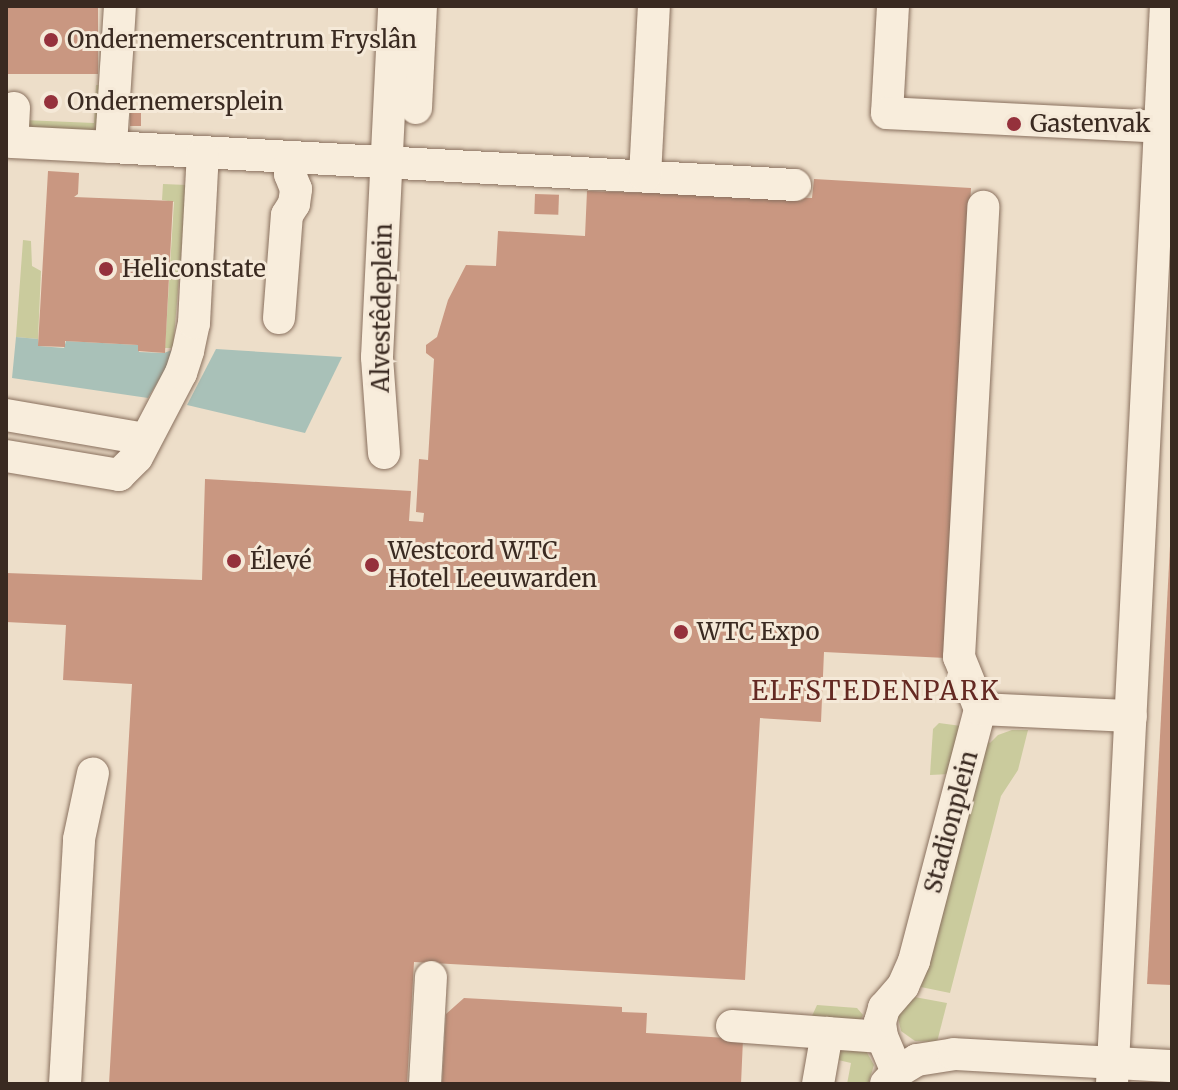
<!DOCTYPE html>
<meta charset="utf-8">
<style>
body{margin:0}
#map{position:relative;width:1178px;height:1090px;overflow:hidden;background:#eddec9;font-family:Merriweather,serif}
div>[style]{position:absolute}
.green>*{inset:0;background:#cacb9d}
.water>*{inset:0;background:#a9c1b8}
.building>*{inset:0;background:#c99781;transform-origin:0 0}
.roads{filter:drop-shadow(0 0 2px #89705e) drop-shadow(0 0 2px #89705e)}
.minor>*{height:32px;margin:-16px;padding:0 16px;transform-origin:16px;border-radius:16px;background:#f8eddc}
.dots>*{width:22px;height:22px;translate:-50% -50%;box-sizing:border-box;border:4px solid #f5e9d8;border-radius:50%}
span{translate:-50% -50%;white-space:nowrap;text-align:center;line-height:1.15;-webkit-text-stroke:6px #f5e9d8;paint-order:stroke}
.poi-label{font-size:24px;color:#3a2a21}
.left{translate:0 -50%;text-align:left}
.street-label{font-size:24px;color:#3a2a21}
.neighbourhood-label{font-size:26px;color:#642922;letter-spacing:2px}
.frame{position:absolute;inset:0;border:8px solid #3a2a21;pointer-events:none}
</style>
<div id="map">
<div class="green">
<div style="clip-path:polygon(96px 85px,105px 85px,101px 124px,93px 133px,22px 131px,23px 120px,94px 123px)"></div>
<div style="clip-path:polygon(163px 184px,187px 185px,173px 348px,165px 348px,174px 202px,162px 200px)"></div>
<div style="clip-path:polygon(23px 240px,31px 241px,32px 266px,41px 271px,38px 339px,16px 337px)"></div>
<div style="clip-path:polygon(939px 723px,961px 726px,950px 774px,930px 775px,933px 729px)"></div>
<div style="clip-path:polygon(1012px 730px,1028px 730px,1018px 770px,1001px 796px,950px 993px,916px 986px,984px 740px,990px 743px,998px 735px)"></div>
<div style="clip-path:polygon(909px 996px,947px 1003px,937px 1042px,915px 1041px,901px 1031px,898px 1017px)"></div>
<div style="clip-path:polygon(817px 1005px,857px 1008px,863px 1015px,859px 1023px,812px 1016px)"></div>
<div style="clip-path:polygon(865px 1049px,874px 1065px,868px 1084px,847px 1084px,851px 1063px,834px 1059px,836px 1050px)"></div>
</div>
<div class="water">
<div style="clip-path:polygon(16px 337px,38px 339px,39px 346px,64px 348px,66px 341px,138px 345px,139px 352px,164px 353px,172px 350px,169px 363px,148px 398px,12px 378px)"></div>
<div style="clip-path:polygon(216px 349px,342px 357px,305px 433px,187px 405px)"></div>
</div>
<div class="building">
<div style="left:6px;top:6px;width:92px;height:68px"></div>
<div style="left:130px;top:106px;width:11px;height:20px"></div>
<div style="clip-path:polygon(48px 171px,79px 173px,78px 194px,74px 197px,173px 201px,165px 353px,138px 351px,138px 345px,65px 341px,65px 347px,38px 346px)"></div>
<div style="clip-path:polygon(814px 179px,971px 188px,946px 658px,824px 652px,821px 722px,760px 718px,745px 980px,414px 962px,407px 1084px,109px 1084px,132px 684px,63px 680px,66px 625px,6px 622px,6px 573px,202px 580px,205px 479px,411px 491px,409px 521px,423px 522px,424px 513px,416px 512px,419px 459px,428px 460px,434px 359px,426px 353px,426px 345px,437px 337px,448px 300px,466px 265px,496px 266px,498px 231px,585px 236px,587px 191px,812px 198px)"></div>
<div style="left:535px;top:194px;width:24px;height:20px;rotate:2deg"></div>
<div style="clip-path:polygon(1170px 546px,1172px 546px,1172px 985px,1147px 984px)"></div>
<div style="clip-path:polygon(464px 998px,622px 1007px,622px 1012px,647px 1013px,646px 1033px,743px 1039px,741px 1084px,442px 1084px,446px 1014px)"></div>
</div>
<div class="roads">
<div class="minor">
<div style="left:120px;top:6px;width:141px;rotate:93.7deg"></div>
<div style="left:111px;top:147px;width:685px;rotate:3.18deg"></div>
<div style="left:893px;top:6px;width:107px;rotate:93.2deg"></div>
<div style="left:887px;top:113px;width:273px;rotate:2.9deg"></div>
<div style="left:1160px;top:127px;width:121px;rotate:-87.2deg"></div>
<div style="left:14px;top:108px;width:34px;rotate:93deg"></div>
<div style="left:12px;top:142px;width:99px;rotate:2.9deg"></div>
<div style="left:416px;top:108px;width:102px;rotate:-87.2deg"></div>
<div style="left:645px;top:176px;width:170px;rotate:-87deg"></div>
<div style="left:279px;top:318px;width:103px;rotate:-85.6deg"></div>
<div style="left:287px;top:215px;width:13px;rotate:-58deg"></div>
<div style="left:294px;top:204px;width:15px;rotate:-82deg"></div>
<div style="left:296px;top:189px;width:16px;rotate:-112deg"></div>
<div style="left:290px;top:174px;width:17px;rotate:-87deg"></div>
<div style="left:6px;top:415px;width:141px;rotate:9.8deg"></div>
<div style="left:384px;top:453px;width:96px;rotate:-94.2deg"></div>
<div style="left:377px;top:357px;width:351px;rotate:-87.2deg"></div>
<div style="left:6px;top:456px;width:115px;rotate:9.5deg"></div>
<div style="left:119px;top:475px;width:25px;rotate:-45deg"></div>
<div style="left:137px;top:457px;width:95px;rotate:-62.4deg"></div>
<div style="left:181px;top:373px;width:23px;rotate:-72deg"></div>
<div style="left:188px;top:351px;width:29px;rotate:-78deg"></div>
<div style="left:194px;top:323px;width:170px;rotate:-87deg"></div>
<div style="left:980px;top:709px;width:56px;rotate:-112deg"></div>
<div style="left:959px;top:657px;width:451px;rotate:-86.9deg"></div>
<div style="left:732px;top:1026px;width:150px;rotate:4.2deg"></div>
<div style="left:897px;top:1072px;width:38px;rotate:-113deg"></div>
<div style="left:882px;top:1037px;width:15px;rotate:-98deg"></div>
<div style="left:880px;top:1022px;width:15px;rotate:-74deg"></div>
<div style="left:884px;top:1008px;width:29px;rotate:-49deg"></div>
<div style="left:903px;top:986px;width:27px;rotate:-66deg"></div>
<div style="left:914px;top:961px;width:260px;rotate:-75.3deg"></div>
<div style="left:980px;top:709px;width:151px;rotate:2.7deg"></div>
<div style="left:65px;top:1084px;width:245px;rotate:-86.7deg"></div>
<div style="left:79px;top:839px;width:67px;rotate:-78deg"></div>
<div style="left:425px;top:1084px;width:107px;rotate:-86.8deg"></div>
<div style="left:818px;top:1084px;width:52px;rotate:-80deg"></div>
<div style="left:886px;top:1084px;width:16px;rotate:-47deg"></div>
<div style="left:897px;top:1072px;width:23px;rotate:-31deg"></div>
<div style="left:917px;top:1060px;width:37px;rotate:-9deg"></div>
<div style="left:954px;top:1054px;width:218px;rotate:3.2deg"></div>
<div style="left:1112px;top:1084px;width:958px;rotate:-87.13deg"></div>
<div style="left:1160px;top:127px;width:12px"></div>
</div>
</div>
<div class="dots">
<div style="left:51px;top:40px;background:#95313c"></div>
<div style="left:51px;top:102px;background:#95313c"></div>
<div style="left:1014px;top:124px;background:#95313c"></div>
<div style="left:106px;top:269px;background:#95313c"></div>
<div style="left:234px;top:561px;background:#95313c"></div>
<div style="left:372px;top:565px;background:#95313c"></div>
<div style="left:681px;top:632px;background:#95313c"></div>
</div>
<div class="poi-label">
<span class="left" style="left:67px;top:40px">Ondernemerscentrum Fryslân</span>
<span class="left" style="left:67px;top:102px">Ondernemersplein</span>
<span class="left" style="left:1030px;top:124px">Gastenvak</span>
<span class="left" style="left:122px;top:269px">Heliconstate</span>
<span class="left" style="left:388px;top:565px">Westcord WTC<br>Hotel Leeuwarden</span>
<span class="left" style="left:250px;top:561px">Élevé</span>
<span class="left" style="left:697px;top:632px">WTC Expo</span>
</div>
<div class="street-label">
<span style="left:382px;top:308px;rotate:-89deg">Alvestêdeplein</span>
<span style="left:951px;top:822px;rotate:-75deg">Stadionplein</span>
</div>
<div class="neighbourhood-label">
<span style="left:876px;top:691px">ELFSTEDENPARK</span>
</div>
<div class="frame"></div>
</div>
